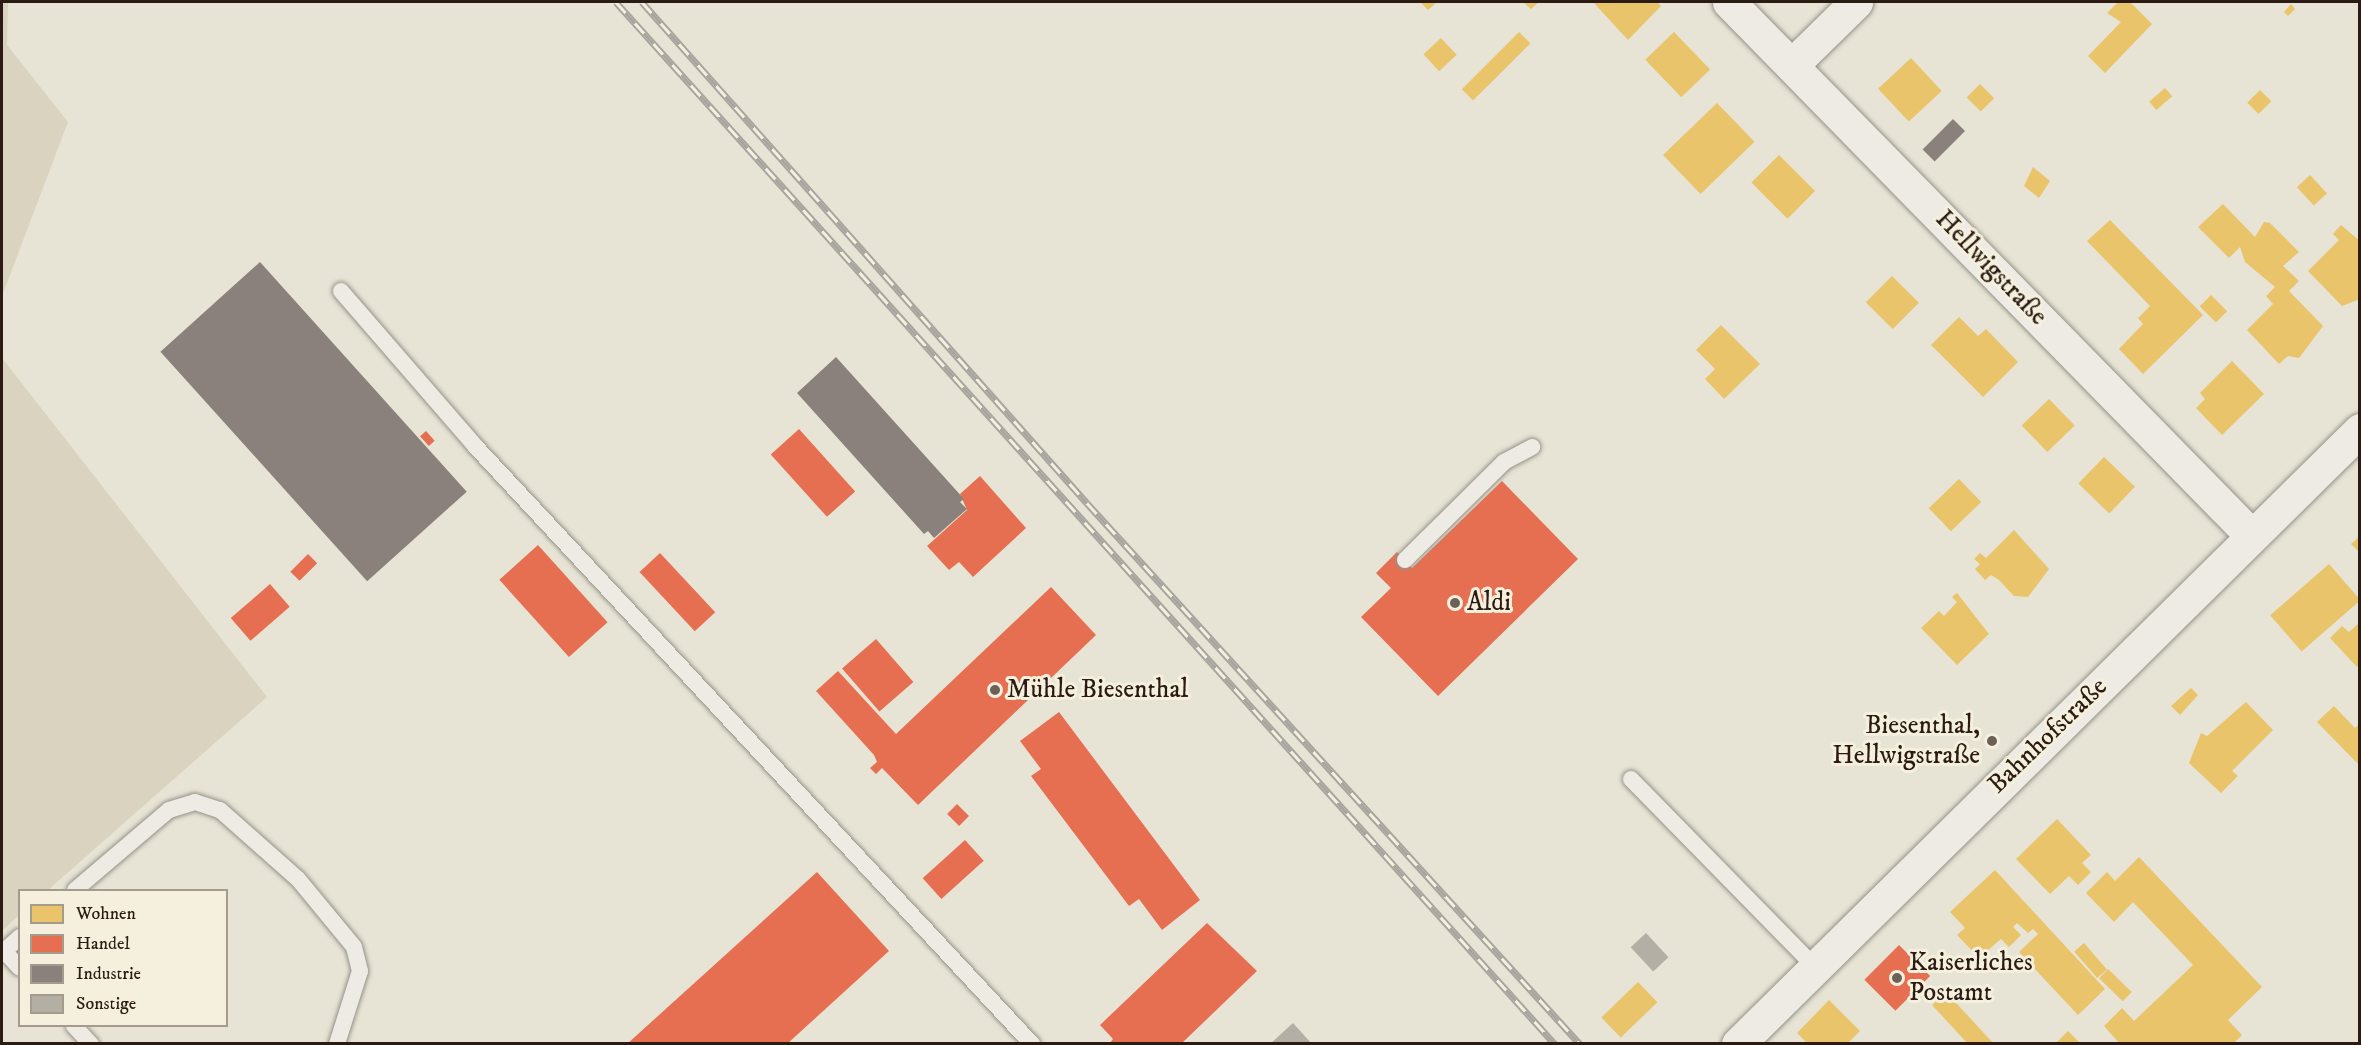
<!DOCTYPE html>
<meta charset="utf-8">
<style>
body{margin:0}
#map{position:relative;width:2361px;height:1045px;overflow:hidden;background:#e7e4d5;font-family:"IM FELL DW Pica",serif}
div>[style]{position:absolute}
.green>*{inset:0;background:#d9d3bf}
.homes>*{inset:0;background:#e9c46a;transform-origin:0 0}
.shops>*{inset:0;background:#e76f51;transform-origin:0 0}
.industry>*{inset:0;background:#8a817c;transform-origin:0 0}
.building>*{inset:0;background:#b3afa5;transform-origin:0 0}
.roads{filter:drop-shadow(0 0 2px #969289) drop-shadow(0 0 2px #969289)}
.lane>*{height:16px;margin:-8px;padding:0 8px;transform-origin:8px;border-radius:8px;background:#edebe3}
.street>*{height:33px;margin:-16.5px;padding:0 16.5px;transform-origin:16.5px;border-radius:16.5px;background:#edebe3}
.secondary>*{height:33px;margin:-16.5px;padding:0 16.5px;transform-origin:16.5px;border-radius:16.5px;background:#edebe3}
.rail>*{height:7px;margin-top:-3.5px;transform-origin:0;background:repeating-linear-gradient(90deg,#f5f0de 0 14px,#a8a59f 0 28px);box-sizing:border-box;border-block:2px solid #a8a59f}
.dots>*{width:16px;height:16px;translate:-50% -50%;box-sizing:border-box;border:3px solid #f5f0de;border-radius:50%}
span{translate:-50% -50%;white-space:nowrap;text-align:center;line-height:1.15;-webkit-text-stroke:6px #f5f0de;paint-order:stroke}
.street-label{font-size:26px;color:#2c1b13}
.poi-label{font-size:26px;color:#2c1b13}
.left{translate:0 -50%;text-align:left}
.right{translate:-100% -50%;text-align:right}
.frame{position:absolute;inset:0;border:3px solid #2c1b13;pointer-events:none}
.legend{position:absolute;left:18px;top:889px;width:210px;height:138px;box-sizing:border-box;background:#f5f0de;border:2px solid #a59b8d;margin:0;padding:8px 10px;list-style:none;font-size:18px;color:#2c1b13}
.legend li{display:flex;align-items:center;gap:12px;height:30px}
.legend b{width:30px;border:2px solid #a59b8d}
</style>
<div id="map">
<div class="green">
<div style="clip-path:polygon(2px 2px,8px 2px,7px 45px,68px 122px,2px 296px)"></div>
<div style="clip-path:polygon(2px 358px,267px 697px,48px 890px,20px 890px,19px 915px,2px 931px)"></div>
</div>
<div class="homes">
<div style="clip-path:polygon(1420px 2px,1437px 2px,1428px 10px)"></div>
<div style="clip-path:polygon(1523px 2px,1539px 2px,1531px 9px)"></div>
<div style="clip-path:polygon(1593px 2px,1657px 2px,1661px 6px,1628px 40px)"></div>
<div style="clip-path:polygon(2118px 2px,2130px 2px,2152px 24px,2105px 73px,2088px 56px,2121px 22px,2107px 13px)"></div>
<div style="clip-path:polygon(2291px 4px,2295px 9px,2288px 16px,2284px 12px)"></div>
<div style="left:1519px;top:32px;width:16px;height:81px;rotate:45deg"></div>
<div style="left:1674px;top:32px;width:52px;height:40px;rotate:46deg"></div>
<div style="left:1441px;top:38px;width:23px;height:24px;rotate:47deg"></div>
<div style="left:1911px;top:58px;width:45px;height:45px;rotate:47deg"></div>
<div style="left:1980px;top:84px;width:20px;height:19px;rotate:45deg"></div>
<div style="left:2165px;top:88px;width:11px;height:21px;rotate:49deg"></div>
<div style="left:2260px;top:90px;width:16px;height:18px;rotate:45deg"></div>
<div style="left:1717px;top:103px;width:54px;height:75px;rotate:46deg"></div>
<div style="left:1779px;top:155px;width:51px;height:39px;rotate:45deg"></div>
<div style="clip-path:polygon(2033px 167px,2050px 181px,2039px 198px,2024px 186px)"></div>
<div style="left:2310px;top:175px;width:25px;height:18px;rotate:47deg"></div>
<div style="clip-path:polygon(2223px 204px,2255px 237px,2264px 222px,2270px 223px,2299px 252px,2283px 266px,2299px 281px,2289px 291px,2323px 326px,2299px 358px,2288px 356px,2279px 364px,2247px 330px,2273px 304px,2266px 296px,2275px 287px,2245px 262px,2240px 247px,2229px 258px,2198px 227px)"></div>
<div style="clip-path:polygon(2110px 220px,2203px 315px,2143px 374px,2119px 349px,2143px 324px,2138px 318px,2150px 306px,2087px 241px)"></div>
<div style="clip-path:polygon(2341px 225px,2360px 241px,2360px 299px,2342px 306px,2308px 271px,2339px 240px,2333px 234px)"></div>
<div style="left:1892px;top:276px;width:38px;height:37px;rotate:45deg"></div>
<div style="left:2211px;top:295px;width:23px;height:16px;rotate:45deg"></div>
<div style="clip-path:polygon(1959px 317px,1978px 336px,1986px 329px,2018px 362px,1983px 397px,1931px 345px)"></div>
<div style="clip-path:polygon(1721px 325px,1760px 364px,1724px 399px,1705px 379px,1715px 369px,1696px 350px)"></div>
<div style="clip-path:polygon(2232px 361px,2264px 394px,2222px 435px,2196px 408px,2205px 399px,2200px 393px)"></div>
<div style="left:2049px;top:399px;width:37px;height:38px;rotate:46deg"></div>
<div style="left:2104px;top:457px;width:43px;height:37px;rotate:44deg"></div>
<div style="left:1959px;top:479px;width:32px;height:42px;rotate:46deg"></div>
<div style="clip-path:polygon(2014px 530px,2049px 569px,2028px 597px,2014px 596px,1999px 580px,1991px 575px,1985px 580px,1975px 569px,1980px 564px,1974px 559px,1980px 553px,1986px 558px)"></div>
<div style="clip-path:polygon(2360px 536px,2360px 553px,2351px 544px)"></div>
<div style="left:2329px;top:564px;width:48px;height:78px;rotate:49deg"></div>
<div style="clip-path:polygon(1957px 593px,1989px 634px,1957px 665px,1921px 628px,1939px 611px,1944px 616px,1957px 602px,1952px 597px)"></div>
<div style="clip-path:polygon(2360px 622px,2360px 665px,2357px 667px,2330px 638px,2342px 626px,2349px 632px)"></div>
<div style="clip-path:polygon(2191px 688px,2198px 695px,2180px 715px,2171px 706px)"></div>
<div style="clip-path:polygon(2246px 702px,2273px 730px,2232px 771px,2238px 776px,2221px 793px,2189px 763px,2201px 733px,2207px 736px)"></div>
<div style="clip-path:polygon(2334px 706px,2355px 728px,2360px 724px,2360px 766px,2317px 722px)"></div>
<div style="clip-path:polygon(2057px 819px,2091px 855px,2082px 863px,2091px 872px,2078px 885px,2069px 876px,2050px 894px,2016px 859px)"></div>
<div style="clip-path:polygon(2139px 857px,2262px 987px,2228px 1020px,2242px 1035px,2233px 1044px,2120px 1044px,2104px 1026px,2122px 1008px,2134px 1021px,2193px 965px,2133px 902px,2114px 922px,2086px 893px,2107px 872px,2115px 881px)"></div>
<div style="clip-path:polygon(1995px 870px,2105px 989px,2078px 1015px,2019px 952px,2038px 934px,2033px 929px,2028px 933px,2017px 923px,2013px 927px,2021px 935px,2009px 947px,2001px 939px,1979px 958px,1957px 935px,1965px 928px,1950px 912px)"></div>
<div style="left:2084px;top:943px;width:35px;height:13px;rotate:49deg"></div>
<div style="left:2108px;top:969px;width:33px;height:13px;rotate:44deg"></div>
<div style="left:1638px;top:982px;width:28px;height:51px;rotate:46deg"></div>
<div style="clip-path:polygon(1946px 992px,1994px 1044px,1968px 1044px,1932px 1005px)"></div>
<div style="clip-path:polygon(1829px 1000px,1860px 1031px,1847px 1044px,1808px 1044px,1797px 1033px)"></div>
<div style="clip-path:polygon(2068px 1031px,2081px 1044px,2055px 1044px)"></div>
</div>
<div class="shops">
<div style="left:799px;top:429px;width:84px;height:38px;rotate:48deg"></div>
<div style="left:426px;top:431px;width:13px;height:8px;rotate:48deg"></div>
<div style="clip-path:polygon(980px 476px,1026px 528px,973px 577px,959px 562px,949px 570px,927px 546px,967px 510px,960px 494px)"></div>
<div style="clip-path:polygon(1502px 481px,1578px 559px,1438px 696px,1361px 617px,1391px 588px,1376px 573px,1397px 552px,1412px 568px)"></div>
<div style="left:538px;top:545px;width:104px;height:52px;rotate:48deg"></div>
<div style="left:660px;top:553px;width:81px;height:28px;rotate:47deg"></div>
<div style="left:308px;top:554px;width:13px;height:25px;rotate:45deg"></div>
<div style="left:270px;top:584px;width:30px;height:52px;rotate:49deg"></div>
<div style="clip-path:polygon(1051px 587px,1096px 635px,918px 805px,882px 768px,876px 774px,870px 768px,877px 762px,874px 755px,816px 691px,838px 671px,896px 734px)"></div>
<div style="left:876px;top:639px;width:57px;height:45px;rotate:49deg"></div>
<div style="clip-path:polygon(1059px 712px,1200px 900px,1162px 930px,1139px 899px,1129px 906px,1031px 776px,1041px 769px,1020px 741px)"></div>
<div style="left:957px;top:804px;width:17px;height:14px;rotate:45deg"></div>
<div style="left:965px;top:840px;width:28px;height:57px;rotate:48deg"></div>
<div style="clip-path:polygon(817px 872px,889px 951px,787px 1044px,627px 1044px)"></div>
<div style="clip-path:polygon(1207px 923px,1257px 971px,1181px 1044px,1109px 1044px,1113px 1039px,1100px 1025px)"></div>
<div style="left:1899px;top:945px;width:44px;height:49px;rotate:45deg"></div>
</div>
<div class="industry">
<div style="left:1953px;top:119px;width:17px;height:43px;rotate:45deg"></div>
<div style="left:260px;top:262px;width:309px;height:134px;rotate:48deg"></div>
<div style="clip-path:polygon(836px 357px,964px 499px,960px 502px,967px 509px,934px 538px,928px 531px,924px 534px,797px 393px)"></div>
</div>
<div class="building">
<div style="left:1646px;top:933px;width:33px;height:21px;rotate:47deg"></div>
<div style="clip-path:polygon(1293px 1023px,1312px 1044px,1270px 1044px)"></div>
</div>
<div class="roads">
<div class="lane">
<div style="left:341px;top:291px;width:206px;rotate:49.1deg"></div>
<div style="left:476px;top:447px;width:816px;rotate:47.04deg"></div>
<div style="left:1405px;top:560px;width:139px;rotate:-44.7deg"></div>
<div style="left:1504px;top:462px;width:32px;rotate:-28deg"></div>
<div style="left:1631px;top:779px;width:260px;rotate:45.6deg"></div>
<div style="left:75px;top:890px;width:123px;rotate:-40.4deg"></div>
<div style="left:169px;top:810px;width:27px;rotate:-17deg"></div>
<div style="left:195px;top:802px;width:26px;rotate:18deg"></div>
<div style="left:220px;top:810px;width:104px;rotate:41.5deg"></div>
<div style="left:298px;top:879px;width:88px;rotate:50.5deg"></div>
<div style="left:354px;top:947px;width:25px;rotate:76deg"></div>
<div style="left:360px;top:971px;width:77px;rotate:107.5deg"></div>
<div style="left:4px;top:951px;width:23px;rotate:47deg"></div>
<div style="left:2px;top:953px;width:24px;rotate:-42deg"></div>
<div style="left:74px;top:1026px;width:25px;rotate:47deg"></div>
</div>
<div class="street">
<div style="left:1729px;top:2px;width:747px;rotate:45.6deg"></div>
<div style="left:1792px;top:65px;width:90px;rotate:-44.5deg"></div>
</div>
<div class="secondary">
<div style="left:1738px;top:1044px;width:874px;rotate:-44.63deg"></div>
</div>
</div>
<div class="rail">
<div style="left:616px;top:2px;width:1403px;rotate:47.98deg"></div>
<div style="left:642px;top:2px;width:670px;rotate:48.39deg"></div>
<div style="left:1087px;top:503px;width:732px;rotate:47.66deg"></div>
</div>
<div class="dots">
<div style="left:1455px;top:603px;background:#6d6157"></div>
<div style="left:995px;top:690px;background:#6d6157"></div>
<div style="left:1992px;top:741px;background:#6d6157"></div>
<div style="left:1897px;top:978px;background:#6d6157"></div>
</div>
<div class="street-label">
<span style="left:1991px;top:268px;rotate:46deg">Hellwigstraße</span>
<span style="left:2048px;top:736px;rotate:-44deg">Bahnhofstraße</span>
</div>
<div class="poi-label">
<span class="left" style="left:1467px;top:603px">Aldi</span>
<span class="left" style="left:1007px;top:690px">Mühle Biesenthal</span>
<span class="right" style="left:1980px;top:741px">Biesenthal,<br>Hellwigstraße</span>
<span class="left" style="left:1909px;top:978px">Kaiserliches<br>Postamt</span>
</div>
<div class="frame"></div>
<ul class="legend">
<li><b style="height:16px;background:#e9c46a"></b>Wohnen</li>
<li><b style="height:16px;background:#e76f51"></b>Handel</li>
<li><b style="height:16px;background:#8a817c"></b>Industrie</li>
<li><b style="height:16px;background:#b3afa5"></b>Sonstige</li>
</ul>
</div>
